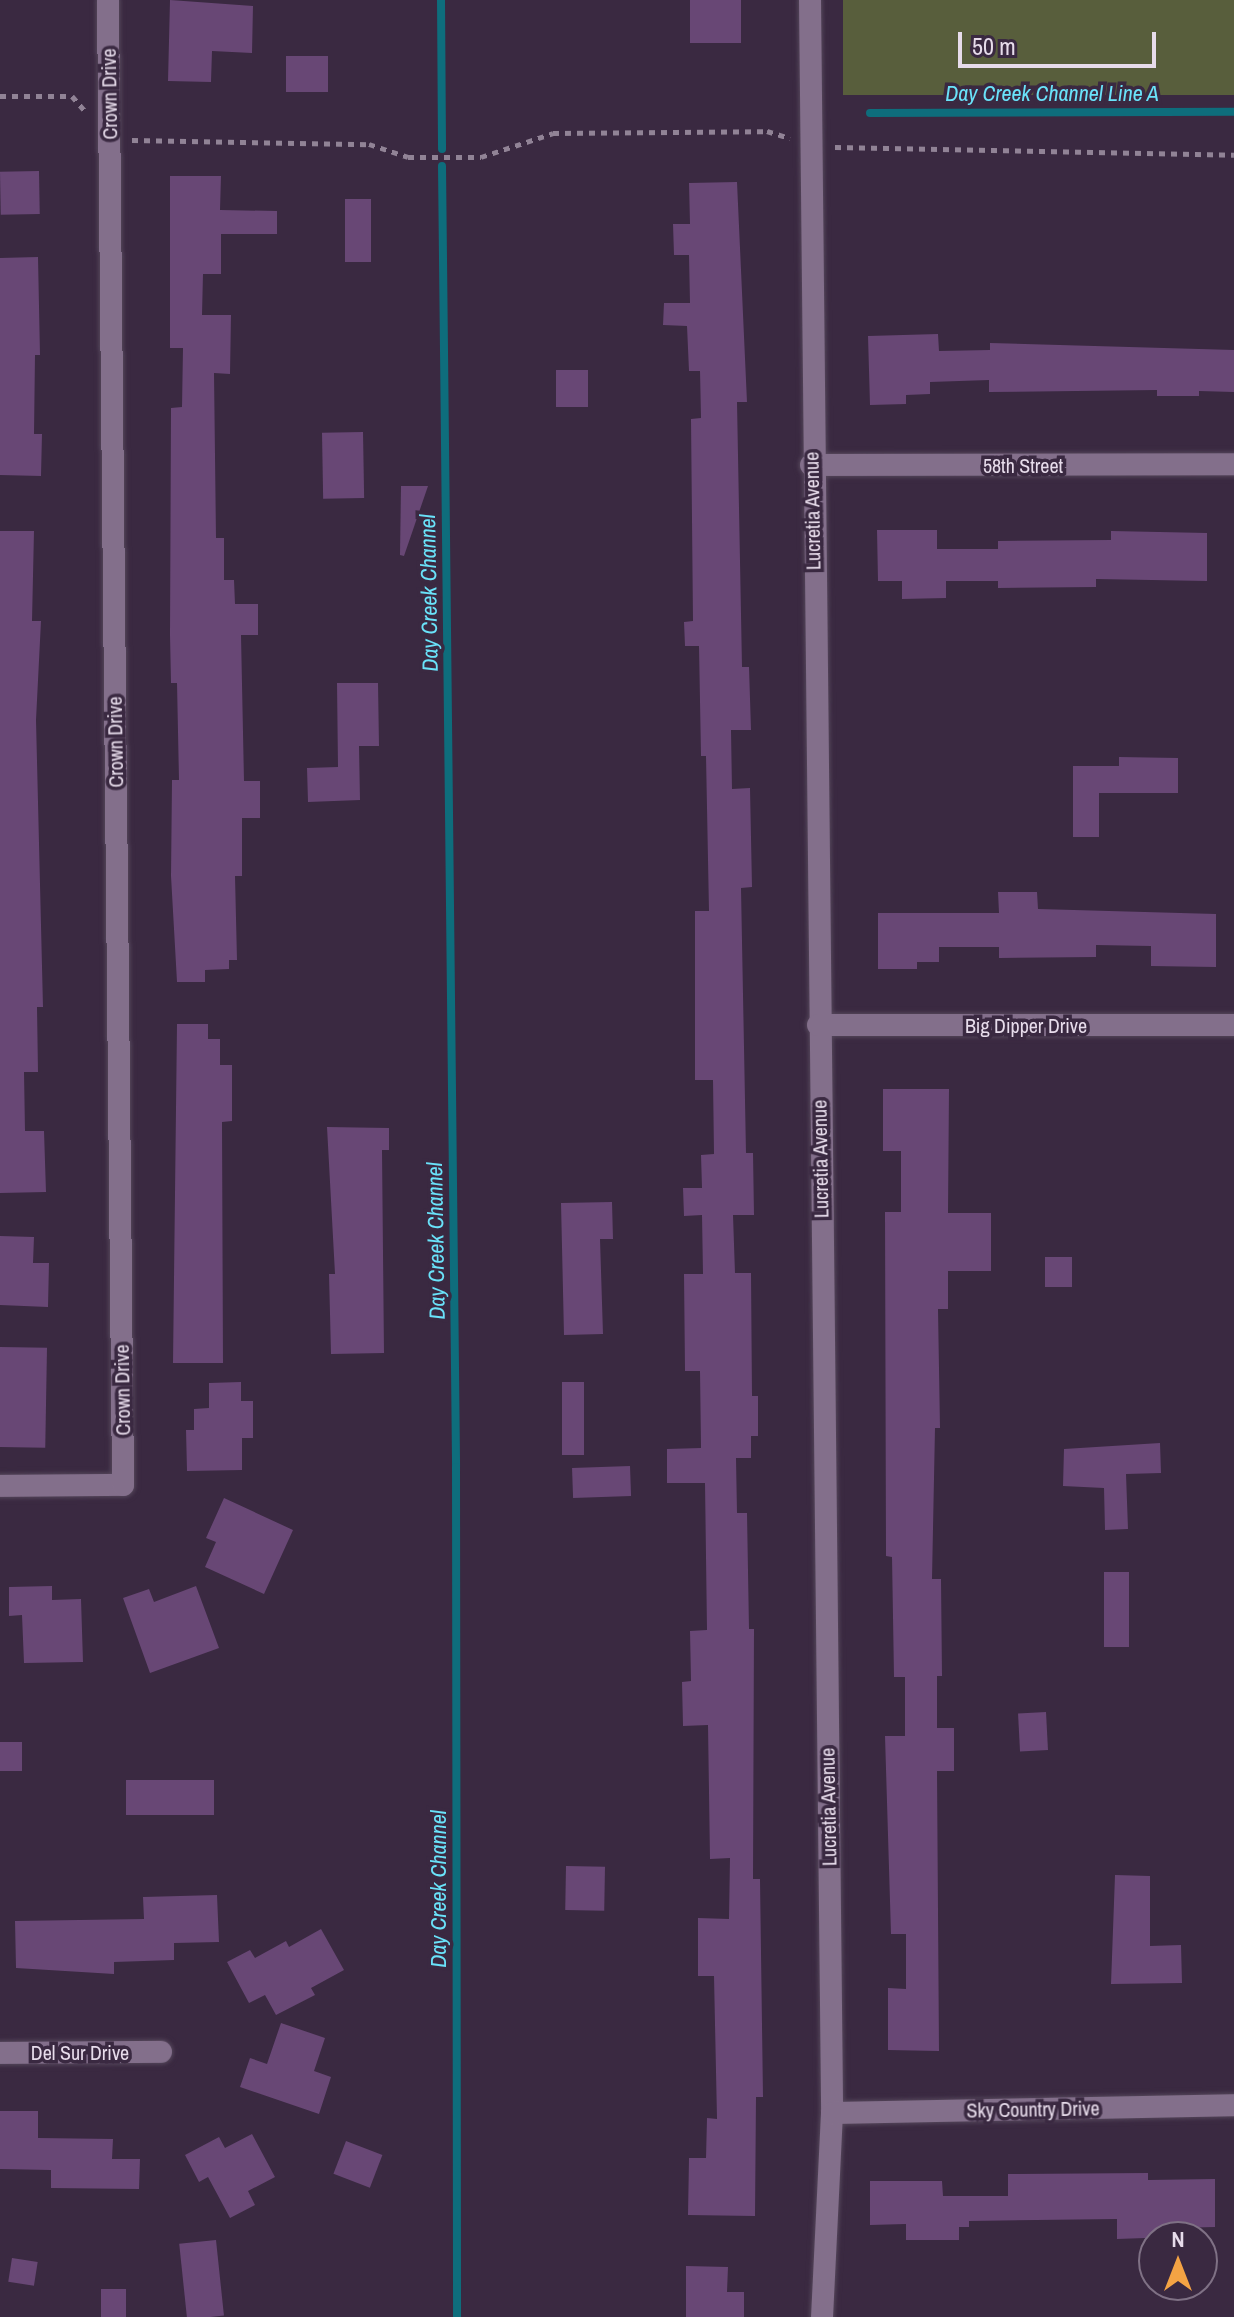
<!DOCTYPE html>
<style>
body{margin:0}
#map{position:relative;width:1234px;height:2317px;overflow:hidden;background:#3a2941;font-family:"Archivo Narrow",sans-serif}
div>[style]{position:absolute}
.green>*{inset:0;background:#585e3c;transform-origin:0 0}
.stream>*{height:8px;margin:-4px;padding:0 4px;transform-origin:4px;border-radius:4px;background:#0e6d7c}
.building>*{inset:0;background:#684775;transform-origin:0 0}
.path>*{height:5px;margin-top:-2.5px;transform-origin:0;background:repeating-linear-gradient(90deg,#918396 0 6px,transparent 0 12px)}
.roads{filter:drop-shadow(0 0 2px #54465a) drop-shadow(0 0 2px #54465a)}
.minor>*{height:22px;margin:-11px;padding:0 11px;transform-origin:11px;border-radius:11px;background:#836f8b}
span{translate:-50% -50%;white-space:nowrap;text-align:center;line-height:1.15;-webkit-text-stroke:7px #3a2941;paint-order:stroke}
.street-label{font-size:20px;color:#e7dceb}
.water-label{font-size:22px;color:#6ae3fa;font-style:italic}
.north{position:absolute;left:1138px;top:2221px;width:80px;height:80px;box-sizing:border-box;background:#3a2941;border:2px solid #7f7185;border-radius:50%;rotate:0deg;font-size:22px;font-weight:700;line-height:32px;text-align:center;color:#e7dceb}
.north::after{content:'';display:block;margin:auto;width:28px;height:36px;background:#f4a344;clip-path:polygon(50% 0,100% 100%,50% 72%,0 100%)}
.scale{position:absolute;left:958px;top:32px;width:198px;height:36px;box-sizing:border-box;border:4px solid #e7dceb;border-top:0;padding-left:10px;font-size:24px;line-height:28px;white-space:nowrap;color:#e7dceb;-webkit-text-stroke:6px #3a2941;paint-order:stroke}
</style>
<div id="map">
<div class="green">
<div style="left:843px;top:0;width:391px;height:95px"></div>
</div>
<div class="stream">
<div style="left:441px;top:0;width:149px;rotate:89.6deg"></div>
<div style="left:870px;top:113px;width:364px;rotate:-0.2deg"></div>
<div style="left:442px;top:166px;width:1301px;rotate:89.38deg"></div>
<div style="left:456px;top:1467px;width:850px;rotate:89.93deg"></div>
</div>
<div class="building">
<div style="clip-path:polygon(170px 0,253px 6px,252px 53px,212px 51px,211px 82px,168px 81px)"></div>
<div style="left:690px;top:0;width:51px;height:43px"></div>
<div style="left:286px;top:56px;width:42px;height:36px"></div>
<div style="left:39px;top:171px;width:43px;height:39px;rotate:89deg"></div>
<div style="clip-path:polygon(170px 176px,221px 176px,220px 210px,277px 211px,277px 234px,221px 234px,221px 274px,203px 274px,202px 315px,231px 315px,230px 374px,214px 373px,216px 538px,224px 538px,224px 580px,234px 580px,235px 604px,258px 604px,258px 635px,241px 635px,244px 781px,260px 781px,260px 818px,242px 818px,242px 876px,235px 876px,237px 960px,229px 960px,229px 969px,205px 970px,205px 982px,177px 982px,171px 876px,172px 780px,179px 780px,177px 683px,171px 683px,170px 635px,171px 408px,182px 407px,183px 348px,170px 348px)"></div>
<div style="clip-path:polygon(737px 182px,747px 402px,737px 402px,742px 667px,749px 667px,751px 730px,731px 730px,732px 789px,750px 788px,752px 887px,741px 888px,746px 1153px,753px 1153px,754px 1215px,733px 1215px,735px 1273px,751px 1273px,752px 1396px,758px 1396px,758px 1436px,751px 1436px,751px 1458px,736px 1458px,737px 1513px,747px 1513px,749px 1629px,754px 1629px,753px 1879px,760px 1879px,763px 2097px,756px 2097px,755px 2216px,688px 2215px,689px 2158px,706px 2158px,707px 2118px,717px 2119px,714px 1976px,698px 1976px,698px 1918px,729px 1919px,730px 1858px,710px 1859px,708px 1725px,683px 1726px,682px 1682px,691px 1681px,690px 1631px,707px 1630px,705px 1483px,667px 1483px,667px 1449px,701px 1448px,700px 1371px,685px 1371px,684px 1274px,703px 1274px,702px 1215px,684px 1216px,683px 1188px,702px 1188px,701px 1155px,714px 1154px,713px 1080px,695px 1080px,695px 911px,709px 911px,706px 756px,701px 756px,699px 646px,685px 646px,684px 622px,693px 621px,691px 419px,701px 418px,700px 371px,689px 371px,687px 326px,663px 325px,664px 303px,690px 303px,689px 255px,674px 255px,673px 224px,690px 224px,689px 183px)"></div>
<div style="left:345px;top:199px;width:26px;height:63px"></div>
<div style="clip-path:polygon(38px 257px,40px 355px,35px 355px,34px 434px,42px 434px,41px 476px,0 475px,0 258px)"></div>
<div style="clip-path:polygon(938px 334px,939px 351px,990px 350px,990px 343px,1234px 350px,1234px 392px,1199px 391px,1199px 396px,1157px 396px,1157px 390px,989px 392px,989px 380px,930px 382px,930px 394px,906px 395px,906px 404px,870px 405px,868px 336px)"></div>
<div style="left:556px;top:370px;width:32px;height:37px"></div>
<div style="left:363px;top:432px;width:66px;height:41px;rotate:89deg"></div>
<div style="clip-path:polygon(401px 486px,428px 486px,404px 556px,400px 555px)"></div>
<div style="clip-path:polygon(877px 530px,937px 530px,937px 549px,998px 549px,998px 541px,1111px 540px,1111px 531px,1207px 533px,1207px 581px,1096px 579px,1096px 587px,998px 588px,998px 581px,946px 581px,946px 598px,902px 599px,902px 581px,878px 581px)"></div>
<div style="clip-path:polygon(0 531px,34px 531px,32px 621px,41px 621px,36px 720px,43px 1007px,37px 1007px,38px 1072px,24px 1072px,25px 1131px,44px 1131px,46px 1192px,0 1193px)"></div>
<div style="clip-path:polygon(337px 683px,378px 683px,379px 746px,359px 746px,360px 800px,308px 802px,307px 768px,338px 767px)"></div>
<div style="clip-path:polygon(1119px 757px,1178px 758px,1178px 793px,1099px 793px,1099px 837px,1073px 837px,1073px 766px,1119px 766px)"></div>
<div style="clip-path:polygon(998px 892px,1037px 892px,1038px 909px,1216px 914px,1216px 967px,1151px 966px,1151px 946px,1096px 945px,1096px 957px,999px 958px,999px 947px,939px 947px,939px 962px,917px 962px,917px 969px,878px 969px,878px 913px,999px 913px)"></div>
<div style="clip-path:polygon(177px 1024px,208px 1024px,208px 1039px,220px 1039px,220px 1065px,232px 1065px,232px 1121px,222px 1122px,223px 1363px,173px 1363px)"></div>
<div style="clip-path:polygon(883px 1089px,949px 1089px,948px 1213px,991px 1213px,991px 1271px,948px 1271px,948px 1309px,938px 1309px,940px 1428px,935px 1428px,932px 1579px,941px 1579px,942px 1676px,937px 1676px,937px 1728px,954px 1728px,954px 1771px,937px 1771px,939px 2051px,888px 2050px,888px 1988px,906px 1989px,906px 1934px,891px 1934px,885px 1736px,905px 1736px,905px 1677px,894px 1677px,892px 1557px,886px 1556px,885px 1212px,901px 1212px,901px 1151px,883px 1151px)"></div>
<div style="clip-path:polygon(327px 1127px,389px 1128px,389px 1150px,382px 1150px,384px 1353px,331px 1354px,329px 1274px,335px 1274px)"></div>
<div style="clip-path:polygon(612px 1202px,613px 1239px,600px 1239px,603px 1334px,564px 1335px,561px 1203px)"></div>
<div style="clip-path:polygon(0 1236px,34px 1237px,33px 1263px,49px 1263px,48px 1307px,0 1305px)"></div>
<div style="left:1045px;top:1257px;width:27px;height:30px"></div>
<div style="left:0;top:1347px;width:47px;height:100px;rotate:1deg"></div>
<div style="clip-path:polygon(241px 1382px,241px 1401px,253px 1401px,253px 1438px,242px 1438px,242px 1470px,187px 1471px,186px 1430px,194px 1430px,194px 1409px,209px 1408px,209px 1383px)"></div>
<div style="left:562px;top:1382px;width:22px;height:73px"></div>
<div style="clip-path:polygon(1160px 1443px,1161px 1473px,1126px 1474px,1128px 1529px,1105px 1530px,1104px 1488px,1063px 1486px,1064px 1449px)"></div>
<div style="left:630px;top:1466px;width:30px;height:58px;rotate:88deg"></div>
<div style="clip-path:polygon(224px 1498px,293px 1530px,264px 1594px,205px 1567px,216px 1542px,206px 1538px)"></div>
<div style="left:1104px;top:1572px;width:25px;height:75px"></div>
<div style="clip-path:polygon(52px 1586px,52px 1600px,81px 1599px,83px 1662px,24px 1663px,22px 1615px,9px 1616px,9px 1587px)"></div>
<div style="clip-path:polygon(196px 1586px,219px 1648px,150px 1673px,123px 1598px,149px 1589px,154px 1602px)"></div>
<div style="left:1046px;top:1712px;width:38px;height:28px;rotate:87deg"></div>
<div style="left:0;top:1742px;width:22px;height:29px"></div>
<div style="left:126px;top:1780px;width:88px;height:35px"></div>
<div style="left:566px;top:1866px;width:39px;height:44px;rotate:1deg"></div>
<div style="clip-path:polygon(1115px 1875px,1150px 1876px,1150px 1946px,1181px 1945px,1182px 1983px,1111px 1984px)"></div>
<div style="clip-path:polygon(217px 1895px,219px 1942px,174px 1943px,174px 1960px,114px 1962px,114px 1974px,16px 1968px,15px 1921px,144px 1919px,143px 1897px)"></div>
<div style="clip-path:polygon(321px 1929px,344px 1970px,311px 1988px,315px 1995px,276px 2015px,265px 1995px,249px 2003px,227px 1962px,250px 1950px,255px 1958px,286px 1941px,289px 1947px)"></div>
<div style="clip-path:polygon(281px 2023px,325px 2038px,314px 2071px,331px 2077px,319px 2114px,240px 2087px,250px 2058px,267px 2064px)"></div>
<div style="clip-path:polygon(0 2111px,38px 2111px,38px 2138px,113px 2139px,112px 2159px,140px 2159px,139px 2189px,51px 2188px,51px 2170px,0 2169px)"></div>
<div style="clip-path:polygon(252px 2134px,275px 2177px,248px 2191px,255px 2205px,230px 2218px,208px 2177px,199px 2182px,185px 2155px,219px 2137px,225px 2148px)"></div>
<div style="left:346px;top:2141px;width:39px;height:35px;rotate:21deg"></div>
<div style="clip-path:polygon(1148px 2173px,1148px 2180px,1215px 2179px,1215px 2227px,1173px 2228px,1173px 2237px,1117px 2239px,1117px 2219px,969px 2221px,969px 2227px,959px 2227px,959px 2240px,906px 2240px,906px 2224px,870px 2225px,870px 2181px,942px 2181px,943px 2196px,1008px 2196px,1008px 2174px)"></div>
<div style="left:216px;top:2240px;width:76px;height:37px;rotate:84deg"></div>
<div style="left:12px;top:2258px;width:26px;height:24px;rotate:9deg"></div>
<div style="clip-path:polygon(686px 2266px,728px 2267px,727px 2292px,744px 2292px,744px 2317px,686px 2317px)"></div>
<div style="left:101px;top:2289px;width:25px;height:28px"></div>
</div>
<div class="path">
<div style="left:0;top:96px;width:72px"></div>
<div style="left:72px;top:96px;width:21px;rotate:49deg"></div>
<div style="left:132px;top:140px;width:237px;rotate:1deg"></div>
<div style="left:369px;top:144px;width:41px;rotate:18.4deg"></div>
<div style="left:408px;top:157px;width:73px"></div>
<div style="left:481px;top:157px;width:76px;rotate:-18.4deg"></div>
<div style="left:553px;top:133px;width:214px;rotate:-0.5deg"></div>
<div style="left:767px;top:131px;width:24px;rotate:17deg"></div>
<div style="left:835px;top:147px;width:399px;rotate:1.1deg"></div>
</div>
<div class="roads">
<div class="minor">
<div style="left:810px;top:0;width:2113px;rotate:89.4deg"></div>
<div style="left:832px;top:2113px;width:204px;rotate:92.8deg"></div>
<div style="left:811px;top:465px;width:423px;rotate:-0.1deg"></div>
<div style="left:818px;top:1025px;width:416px"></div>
<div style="left:0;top:1486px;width:123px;rotate:-0.5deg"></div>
<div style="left:123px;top:1485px;width:1485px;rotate:-90.58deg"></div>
<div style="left:0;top:2053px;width:161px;rotate:-0.4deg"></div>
<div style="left:832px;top:2113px;width:402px;rotate:-1.1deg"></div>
</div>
</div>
<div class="street-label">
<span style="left:109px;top:94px;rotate:-91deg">Crown Drive</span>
<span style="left:1023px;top:465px">58th Street</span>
<span style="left:812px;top:511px;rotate:-91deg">Lucretia Avenue</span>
<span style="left:115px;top:742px;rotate:-91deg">Crown Drive</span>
<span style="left:1026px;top:1025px">Big Dipper Drive</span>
<span style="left:820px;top:1159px;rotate:-91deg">Lucretia Avenue</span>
<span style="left:122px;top:1390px;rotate:-91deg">Crown Drive</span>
<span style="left:828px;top:1807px;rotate:-91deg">Lucretia Avenue</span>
<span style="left:80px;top:2052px">Del Sur Drive</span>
<span style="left:1033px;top:2109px;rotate:-1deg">Sky Country Drive</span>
</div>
<div class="water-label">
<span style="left:1052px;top:94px">Day Creek Channel Line A</span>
<span style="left:429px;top:593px;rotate:-91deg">Day Creek Channel</span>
<span style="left:436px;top:1241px;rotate:-91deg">Day Creek Channel</span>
<span style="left:439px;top:1889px;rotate:-90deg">Day Creek Channel</span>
</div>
<div class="north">N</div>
<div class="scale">50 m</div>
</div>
